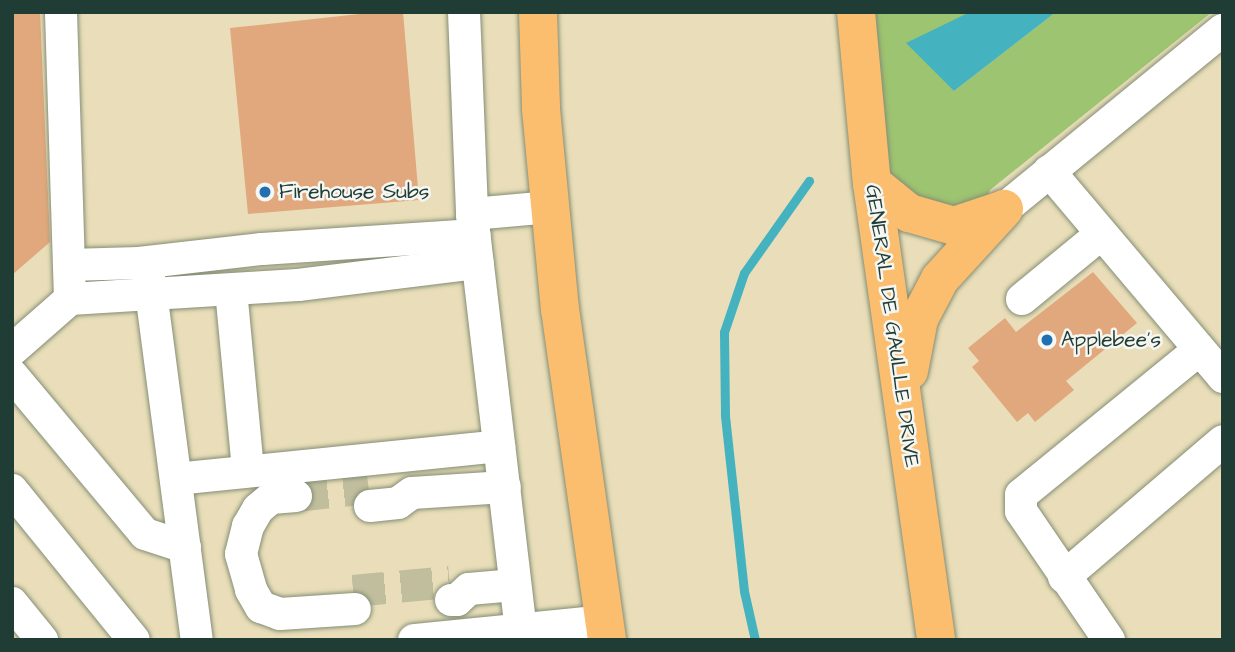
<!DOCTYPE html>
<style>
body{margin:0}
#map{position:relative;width:1235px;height:652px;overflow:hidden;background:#e9deb9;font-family:"Architects Daughter",sans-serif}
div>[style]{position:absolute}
.green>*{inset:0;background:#9dc470}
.water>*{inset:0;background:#44b3bf}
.stream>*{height:9px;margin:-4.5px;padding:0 4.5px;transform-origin:4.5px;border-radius:4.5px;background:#44b3bf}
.building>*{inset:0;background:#e0a87c}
.minor-tunnel>*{height:32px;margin-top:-16px;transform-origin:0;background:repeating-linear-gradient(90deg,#c1be9e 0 32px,transparent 0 48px)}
.roads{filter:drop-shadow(0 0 2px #848e76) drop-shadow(0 0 2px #848e76)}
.minor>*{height:32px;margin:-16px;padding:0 16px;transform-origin:16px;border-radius:16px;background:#fff}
.major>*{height:38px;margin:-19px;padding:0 19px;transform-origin:19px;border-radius:19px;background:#fbbd6e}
.dots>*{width:19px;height:19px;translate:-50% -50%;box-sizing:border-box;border:4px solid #f6f6f2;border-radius:50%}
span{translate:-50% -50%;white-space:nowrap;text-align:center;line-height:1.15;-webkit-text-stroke:5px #f6f6f2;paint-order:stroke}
.poi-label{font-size:21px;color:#1f3d34}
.left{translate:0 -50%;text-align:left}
.street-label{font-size:21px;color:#1f3d34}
.frame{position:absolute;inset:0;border:14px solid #1f3d34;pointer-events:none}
</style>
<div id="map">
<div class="green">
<div style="clip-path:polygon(856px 12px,970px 12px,967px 15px,954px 91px,1056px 12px,1212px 12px,990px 190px,980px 217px,872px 183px)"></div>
</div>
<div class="water">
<div style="clip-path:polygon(970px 12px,1056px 12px,954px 91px,906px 43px)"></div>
</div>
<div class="stream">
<div style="left:755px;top:640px;width:50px;rotate:-102.7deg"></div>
<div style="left:744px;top:591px;width:177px;rotate:-96.2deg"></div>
<div style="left:725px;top:415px;width:83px;rotate:-90.7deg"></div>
<div style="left:724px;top:332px;width:62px;rotate:-71.3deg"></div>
<div style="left:744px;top:273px;width:113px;rotate:-54.8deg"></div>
</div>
<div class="building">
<div style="clip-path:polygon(12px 12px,40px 12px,50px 242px,12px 275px)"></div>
<div style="clip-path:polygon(378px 12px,403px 12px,419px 200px,248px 214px,230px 28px)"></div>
<div style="clip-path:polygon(1093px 272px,1137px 323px,1066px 381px,1074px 390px,1035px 422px,1028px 413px,1017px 422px,972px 367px,979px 361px,968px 348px,1005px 318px,1016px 332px)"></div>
</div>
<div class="minor-tunnel">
<div style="left:296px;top:496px;width:73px;rotate:-6.3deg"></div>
<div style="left:353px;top:591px;width:97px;rotate:-5.3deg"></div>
</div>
<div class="roads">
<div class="minor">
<div style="left:464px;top:12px;width:202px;rotate:87.7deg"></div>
<div style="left:472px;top:214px;width:419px;rotate:83.3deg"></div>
<div style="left:1049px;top:171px;width:270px;rotate:49.8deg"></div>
<div style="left:1004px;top:209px;width:283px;rotate:-39.3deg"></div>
<div style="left:472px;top:214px;width:79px;rotate:-5.1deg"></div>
<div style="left:69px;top:265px;width:70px;rotate:-1.6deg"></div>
<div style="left:139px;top:263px;width:124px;rotate:-6.5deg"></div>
<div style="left:262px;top:249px;width:213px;rotate:-3.8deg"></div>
<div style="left:149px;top:277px;width:366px;rotate:82.5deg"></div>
<div style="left:231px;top:290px;width:182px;rotate:84.6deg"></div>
<div style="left:70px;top:299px;width:228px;rotate:-3.5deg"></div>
<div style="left:298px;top:285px;width:181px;rotate:-7deg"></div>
<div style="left:1022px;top:299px;width:102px;rotate:-39.4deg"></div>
<div style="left:12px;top:350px;width:77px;rotate:-41.3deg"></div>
<div style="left:70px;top:299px;width:287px;rotate:-91.8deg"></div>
<div style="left:12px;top:375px;width:207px;rotate:50.1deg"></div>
<div style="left:145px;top:534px;width:42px;rotate:18deg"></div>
<div style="left:176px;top:479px;width:325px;rotate:-5.8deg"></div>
<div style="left:12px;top:490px;width:193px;rotate:50.9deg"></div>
<div style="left:296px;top:496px;width:25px;rotate:175deg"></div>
<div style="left:271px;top:498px;width:17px;rotate:140deg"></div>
<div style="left:258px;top:509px;width:20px;rotate:120deg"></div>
<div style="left:248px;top:526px;width:29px;rotate:104deg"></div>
<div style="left:241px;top:554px;width:37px;rotate:74deg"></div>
<div style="left:251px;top:590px;width:20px;rotate:60deg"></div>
<div style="left:261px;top:607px;width:20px;rotate:20deg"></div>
<div style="left:280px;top:614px;width:75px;rotate:-3.8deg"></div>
<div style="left:370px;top:506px;width:28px;rotate:-6deg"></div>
<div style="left:398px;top:503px;width:17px;rotate:-36deg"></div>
<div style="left:412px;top:493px;width:93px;rotate:-3.7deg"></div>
<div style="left:1064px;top:577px;width:209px;rotate:-40.5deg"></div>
<div style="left:451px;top:600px;width:6px"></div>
<div style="left:457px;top:600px;width:16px;rotate:-43deg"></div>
<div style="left:469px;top:589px;width:46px;rotate:-5deg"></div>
<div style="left:12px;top:603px;width:48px;rotate:51deg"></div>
<div style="left:414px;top:640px;width:192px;rotate:-5.7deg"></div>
<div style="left:1109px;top:640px;width:156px;rotate:-124.3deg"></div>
<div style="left:1021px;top:511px;width:16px;rotate:-90deg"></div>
<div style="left:1021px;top:495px;width:230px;rotate:-39.2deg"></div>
</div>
<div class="major">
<div style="left:538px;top:12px;width:97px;rotate:88.2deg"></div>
<div style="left:541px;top:109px;width:201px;rotate:84.6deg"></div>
<div style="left:560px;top:309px;width:334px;rotate:81.9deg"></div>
<div style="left:856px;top:12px;width:172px;rotate:84.7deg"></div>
<div style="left:872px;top:183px;width:461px;rotate:82deg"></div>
<div style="left:872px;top:183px;width:48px;rotate:39deg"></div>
<div style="left:909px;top:213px;width:47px;rotate:16.1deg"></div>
<div style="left:954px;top:226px;width:51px;rotate:-18.4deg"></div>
<div style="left:909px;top:371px;width:53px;rotate:-79.1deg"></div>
<div style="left:919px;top:319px;width:45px;rotate:-62.3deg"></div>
<div style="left:940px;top:279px;width:95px;rotate:-47.6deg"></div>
</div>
</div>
<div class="dots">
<div style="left:265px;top:192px;background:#1f6fb2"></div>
<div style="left:1047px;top:340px;background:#1f6fb2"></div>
</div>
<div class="poi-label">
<span class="left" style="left:279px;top:192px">Firehouse Subs</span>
<span class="left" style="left:1061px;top:340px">Applebee's</span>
</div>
<div class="street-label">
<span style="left:892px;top:326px;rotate:82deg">GENERAL DE GAULLE DRIVE</span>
</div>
<div class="frame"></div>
</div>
